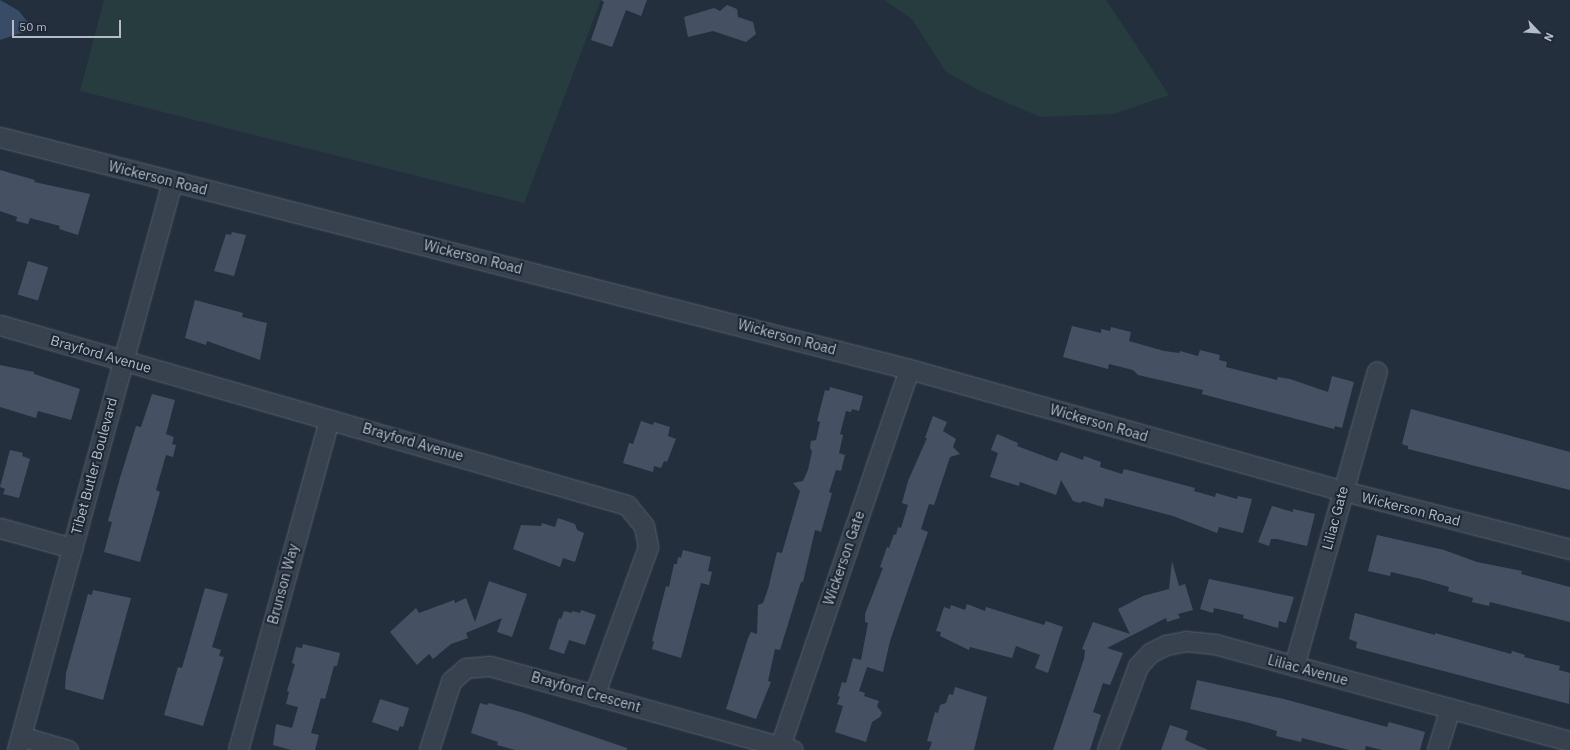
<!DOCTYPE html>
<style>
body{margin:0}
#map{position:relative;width:1570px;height:750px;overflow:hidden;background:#242f3e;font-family:"IBM Plex Sans",sans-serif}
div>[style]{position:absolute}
.green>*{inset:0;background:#263c3f}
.water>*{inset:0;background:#394c67}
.building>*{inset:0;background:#455162;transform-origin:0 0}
.roads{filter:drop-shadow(0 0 1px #565f6c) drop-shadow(0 0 1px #565f6c)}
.minor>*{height:19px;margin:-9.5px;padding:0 9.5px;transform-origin:9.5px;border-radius:9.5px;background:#38414e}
span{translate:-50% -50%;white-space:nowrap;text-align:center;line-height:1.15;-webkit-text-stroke:4px #1d2633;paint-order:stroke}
.street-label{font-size:14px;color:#b4bcc9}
.north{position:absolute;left:1518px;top:12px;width:40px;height:40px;-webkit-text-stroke:3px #1d2633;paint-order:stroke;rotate:115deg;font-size:11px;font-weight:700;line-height:16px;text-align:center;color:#b4bcc9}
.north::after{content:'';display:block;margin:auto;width:14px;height:18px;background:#b4bcc9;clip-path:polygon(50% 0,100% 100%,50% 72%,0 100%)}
.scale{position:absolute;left:12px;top:20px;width:109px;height:18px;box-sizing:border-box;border:2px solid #b4bcc9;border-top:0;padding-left:5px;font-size:12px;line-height:14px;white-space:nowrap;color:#b4bcc9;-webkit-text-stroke:3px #1d2633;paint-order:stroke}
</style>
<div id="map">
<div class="green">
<div style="clip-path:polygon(104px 0,601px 0,524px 203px,80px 91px)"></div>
<div style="clip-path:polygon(884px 0,1106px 0,1169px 95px,1114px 114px,1040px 117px,978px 90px,946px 72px,912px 19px)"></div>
</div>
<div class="water">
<div style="clip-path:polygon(0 0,19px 11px,33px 29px,0 40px)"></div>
</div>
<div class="building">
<div style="clip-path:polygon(601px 0,647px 0,641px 16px,626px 10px,612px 47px,591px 40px,604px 2px)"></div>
<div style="clip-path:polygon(727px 5px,737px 9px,738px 17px,753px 22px,756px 34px,746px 42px,713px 31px,688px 37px,684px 17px,714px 8px,720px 11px)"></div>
<div style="clip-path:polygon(0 170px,35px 180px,34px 182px,90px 194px,78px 235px,59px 229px,60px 226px,30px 218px,28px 224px,16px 221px,17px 217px,0 211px)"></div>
<div style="clip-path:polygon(232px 232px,246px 235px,234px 276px,214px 271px,226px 234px,231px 235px)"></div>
<div style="left:28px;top:261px;width:21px;height:35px;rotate:17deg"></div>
<div style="clip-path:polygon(195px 300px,243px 313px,242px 317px,267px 323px,260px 360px,207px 341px,206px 345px,185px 338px)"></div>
<div style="clip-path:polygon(1072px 326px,1101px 333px,1101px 329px,1110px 331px,1111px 327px,1131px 332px,1129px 341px,1164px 351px,1179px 353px,1180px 351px,1198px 356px,1200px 350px,1220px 355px,1219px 360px,1227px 362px,1226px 367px,1277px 380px,1278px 377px,1290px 379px,1328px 392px,1332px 376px,1354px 382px,1342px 428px,1335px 426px,1334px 429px,1202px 394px,1203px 390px,1138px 375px,1133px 370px,1109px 364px,1108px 369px,1063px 357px)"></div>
<div style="clip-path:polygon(0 365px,34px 372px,34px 374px,80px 389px,71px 420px,38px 411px,36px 418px,0 407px)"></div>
<div style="clip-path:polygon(830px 387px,863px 396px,859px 411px,852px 409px,851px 412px,846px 411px,840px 434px,843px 435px,839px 453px,845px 455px,841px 471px,836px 470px,829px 492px,832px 493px,821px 532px,815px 530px,803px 582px,801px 582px,780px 650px,775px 649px,768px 681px,771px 682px,756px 719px,726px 709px,748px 638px,751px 632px,757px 634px,758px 605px,763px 603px,768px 589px,777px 552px,782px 553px,800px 491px,793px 483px,803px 481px,808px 470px,812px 451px,810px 448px,811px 441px,816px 440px,820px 422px,817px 421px,825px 390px,829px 391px)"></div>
<div style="clip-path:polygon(152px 394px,175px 400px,166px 434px,174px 437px,172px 444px,176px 445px,173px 457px,166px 455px,156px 490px,160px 492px,140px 562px,104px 552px,112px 522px,108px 521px,120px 478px,136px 426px,141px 427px)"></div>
<div style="clip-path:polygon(1411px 409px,1570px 452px,1570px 490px,1408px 449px,1408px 446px,1402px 444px)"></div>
<div style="clip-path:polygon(933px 416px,947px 422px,943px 431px,956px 439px,953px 447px,960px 454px,950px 457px,934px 505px,929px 504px,921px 529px,928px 532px,890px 641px,883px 672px,867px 667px,859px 691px,865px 693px,864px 696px,879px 701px,877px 706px,882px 713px,880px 717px,872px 722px,866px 742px,835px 732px,843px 706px,837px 704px,840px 697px,838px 696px,842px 682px,846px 683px,853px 658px,861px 660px,868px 623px,865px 622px,865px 614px,883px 568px,880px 567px,887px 547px,889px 548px,894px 534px,896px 535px,898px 527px,901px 528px,908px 505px,902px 503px,908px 481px,927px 438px,925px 438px)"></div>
<div style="clip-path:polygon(641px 421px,653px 425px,654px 422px,670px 427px,668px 436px,676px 439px,667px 462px,664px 461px,661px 468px,654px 466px,653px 472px,623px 463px,629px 443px,633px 444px)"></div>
<div style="clip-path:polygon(997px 434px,1018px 443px,1017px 446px,1057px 461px,1061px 452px,1083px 460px,1084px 456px,1101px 462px,1100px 467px,1122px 474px,1124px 469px,1195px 488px,1194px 491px,1215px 497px,1216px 493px,1237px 499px,1238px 496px,1252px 499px,1243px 533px,1219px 527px,1217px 533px,1173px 516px,1105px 498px,1103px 507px,1083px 501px,1080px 503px,1073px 501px,1061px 480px,1056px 495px,1020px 482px,1019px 486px,990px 477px,998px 453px,991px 450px)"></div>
<div style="clip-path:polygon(10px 450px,23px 453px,22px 456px,30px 459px,19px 498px,3px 494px,5px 489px,0 487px)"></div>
<div style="clip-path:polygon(1272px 506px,1293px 512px,1293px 509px,1315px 514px,1307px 546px,1277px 539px,1271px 539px,1269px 546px,1258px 542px)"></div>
<div style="clip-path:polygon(558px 518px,575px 524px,577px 530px,584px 533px,575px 562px,563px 558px,560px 567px,513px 549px,521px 525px,541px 526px,542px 523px,555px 527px)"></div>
<div style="clip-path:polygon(1377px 535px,1444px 550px,1477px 562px,1522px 571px,1521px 574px,1570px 587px,1570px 622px,1490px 602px,1489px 606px,1472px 602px,1473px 598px,1448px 591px,1449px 587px,1421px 579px,1391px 572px,1390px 576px,1368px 571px)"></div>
<div style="clip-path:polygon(683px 550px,711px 557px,708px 571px,712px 572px,709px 585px,701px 583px,681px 658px,652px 649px,654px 641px,652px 641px,666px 586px,669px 587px,674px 564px,677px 564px,678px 557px,681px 558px)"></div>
<div style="clip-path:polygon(1172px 561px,1179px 586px,1185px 584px,1193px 610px,1178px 614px,1180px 618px,1167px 622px,1166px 618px,1107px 648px,1123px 653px,1110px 685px,1103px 683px,1093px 712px,1101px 715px,1090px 750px,1053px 750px,1084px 659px,1085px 650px,1082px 649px,1093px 622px,1130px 634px,1118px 609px,1143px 596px,1169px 589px)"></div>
<div style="clip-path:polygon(1209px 579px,1294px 597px,1286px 623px,1279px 621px,1278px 628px,1243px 618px,1244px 615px,1214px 608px,1213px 613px,1200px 609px)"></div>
<div style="clip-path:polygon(489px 581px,527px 594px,512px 637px,497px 632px,502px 618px,466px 633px,468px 638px,451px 644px,433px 659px,429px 654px,417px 665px,390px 632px,416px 608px,419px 613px,454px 600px,455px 603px,466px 598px,475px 622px)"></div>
<div style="clip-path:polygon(205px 588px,228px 594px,212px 647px,221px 650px,219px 656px,224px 657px,203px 726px,164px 715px,178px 667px,182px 668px)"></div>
<div style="clip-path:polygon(93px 590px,131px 598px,103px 700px,65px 689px,66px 673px,88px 594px,92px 595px)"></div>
<div style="clip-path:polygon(967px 604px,985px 611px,986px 607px,1044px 625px,1046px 621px,1063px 627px,1048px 673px,1035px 668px,1040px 655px,1016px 646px,1012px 658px,970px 647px,969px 650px,940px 636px,941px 632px,936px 631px,944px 607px,950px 609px,951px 605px,965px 610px)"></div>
<div style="clip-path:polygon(581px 610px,596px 615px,585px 645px,569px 640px,564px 654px,549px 649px,559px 618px,561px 619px,564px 611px,572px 613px,572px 611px,580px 613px)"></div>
<div style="clip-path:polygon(1355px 613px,1435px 635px,1435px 633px,1511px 654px,1512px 651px,1525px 655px,1524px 657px,1560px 666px,1559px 670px,1570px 673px,1569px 704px,1356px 648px,1357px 642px,1349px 639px)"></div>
<div style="clip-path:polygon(303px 644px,340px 653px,337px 666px,334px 666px,325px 699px,321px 698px,311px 733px,319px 735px,315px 750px,291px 750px,273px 745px,276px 724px,292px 728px,298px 707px,286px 704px,289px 692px,287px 691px,295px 664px,292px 663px,296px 647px,302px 648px)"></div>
<div style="clip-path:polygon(1197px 680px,1284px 699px,1387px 727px,1389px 722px,1425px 732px,1420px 750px,1382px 750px,1366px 746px,1365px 750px,1349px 750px,1302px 738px,1301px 742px,1276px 736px,1277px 731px,1246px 722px,1190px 709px)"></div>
<div style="clip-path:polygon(955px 687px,987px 697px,974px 750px,929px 750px,932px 742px,927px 741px,935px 712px,938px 713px,940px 705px,946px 703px,949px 694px,953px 695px)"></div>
<div style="clip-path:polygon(380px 699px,409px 708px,403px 727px,400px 726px,398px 731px,372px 722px)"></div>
<div style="clip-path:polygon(480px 703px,487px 705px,489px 703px,524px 713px,627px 748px,627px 750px,515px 750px,497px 745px,498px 742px,471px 733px)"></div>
<div style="clip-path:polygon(1170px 725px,1188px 731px,1185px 740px,1208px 750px,1161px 750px)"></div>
</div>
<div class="roads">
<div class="minor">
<div style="left:0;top:137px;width:938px;rotate:14.32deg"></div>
<div style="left:909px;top:369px;width:444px;rotate:15.7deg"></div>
<div style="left:1336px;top:489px;width:242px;rotate:14.4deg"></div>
<div style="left:0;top:325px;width:652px;rotate:16.02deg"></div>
<div style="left:627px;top:505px;width:27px;rotate:51deg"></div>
<div style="left:644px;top:526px;width:21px;rotate:79deg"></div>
<div style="left:648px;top:547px;width:158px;rotate:110deg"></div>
<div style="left:0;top:528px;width:75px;rotate:15.5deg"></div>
<div style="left:1294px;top:666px;width:306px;rotate:-74.3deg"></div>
<div style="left:21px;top:736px;width:49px;rotate:16.6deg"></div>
<div style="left:780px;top:746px;width:398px;rotate:-71.1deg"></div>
<div style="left:17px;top:750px;width:589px;rotate:-74.74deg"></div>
<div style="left:238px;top:750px;width:343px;rotate:-74.6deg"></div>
<div style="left:429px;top:750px;width:72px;rotate:-72.3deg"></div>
<div style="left:451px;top:681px;width:20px;rotate:-41deg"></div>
<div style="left:466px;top:668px;width:24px;rotate:-5deg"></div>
<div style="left:490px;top:666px;width:314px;rotate:15.5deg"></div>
<div style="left:1107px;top:750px;width:90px;rotate:-69.7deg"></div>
<div style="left:1138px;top:666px;width:18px;rotate:-47deg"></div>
<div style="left:1150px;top:653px;width:18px;rotate:-27deg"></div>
<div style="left:1166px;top:645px;width:20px;rotate:-11deg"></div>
<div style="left:1186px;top:641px;width:29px;rotate:6deg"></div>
<div style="left:1215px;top:644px;width:368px;rotate:15.3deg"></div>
<div style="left:1437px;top:750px;width:44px;rotate:-72.8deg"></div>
</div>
</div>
<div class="street-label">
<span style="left:158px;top:178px;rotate:14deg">Wickerson Road</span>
<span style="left:473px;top:257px;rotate:14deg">Wickerson Road</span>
<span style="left:787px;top:337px;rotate:15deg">Wickerson Road</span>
<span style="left:101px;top:354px;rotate:16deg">Brayford Avenue</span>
<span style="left:1099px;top:423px;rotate:16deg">Wickerson Road</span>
<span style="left:413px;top:442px;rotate:16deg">Brayford Avenue</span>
<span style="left:94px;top:466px;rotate:-75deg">Tibet Butler Boulevard</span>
<span style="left:1411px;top:509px;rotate:14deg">Wickerson Road</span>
<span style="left:1335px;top:518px;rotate:-75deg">Liliac Gate</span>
<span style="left:844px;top:558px;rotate:-71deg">Wickerson Gate</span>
<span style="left:283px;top:584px;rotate:-75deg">Brunson Way</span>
<span style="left:1308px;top:670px;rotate:15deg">Liliac Avenue</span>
<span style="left:586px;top:692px;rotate:16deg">Brayford Crescent</span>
</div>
<div class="north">N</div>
<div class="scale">50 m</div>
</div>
